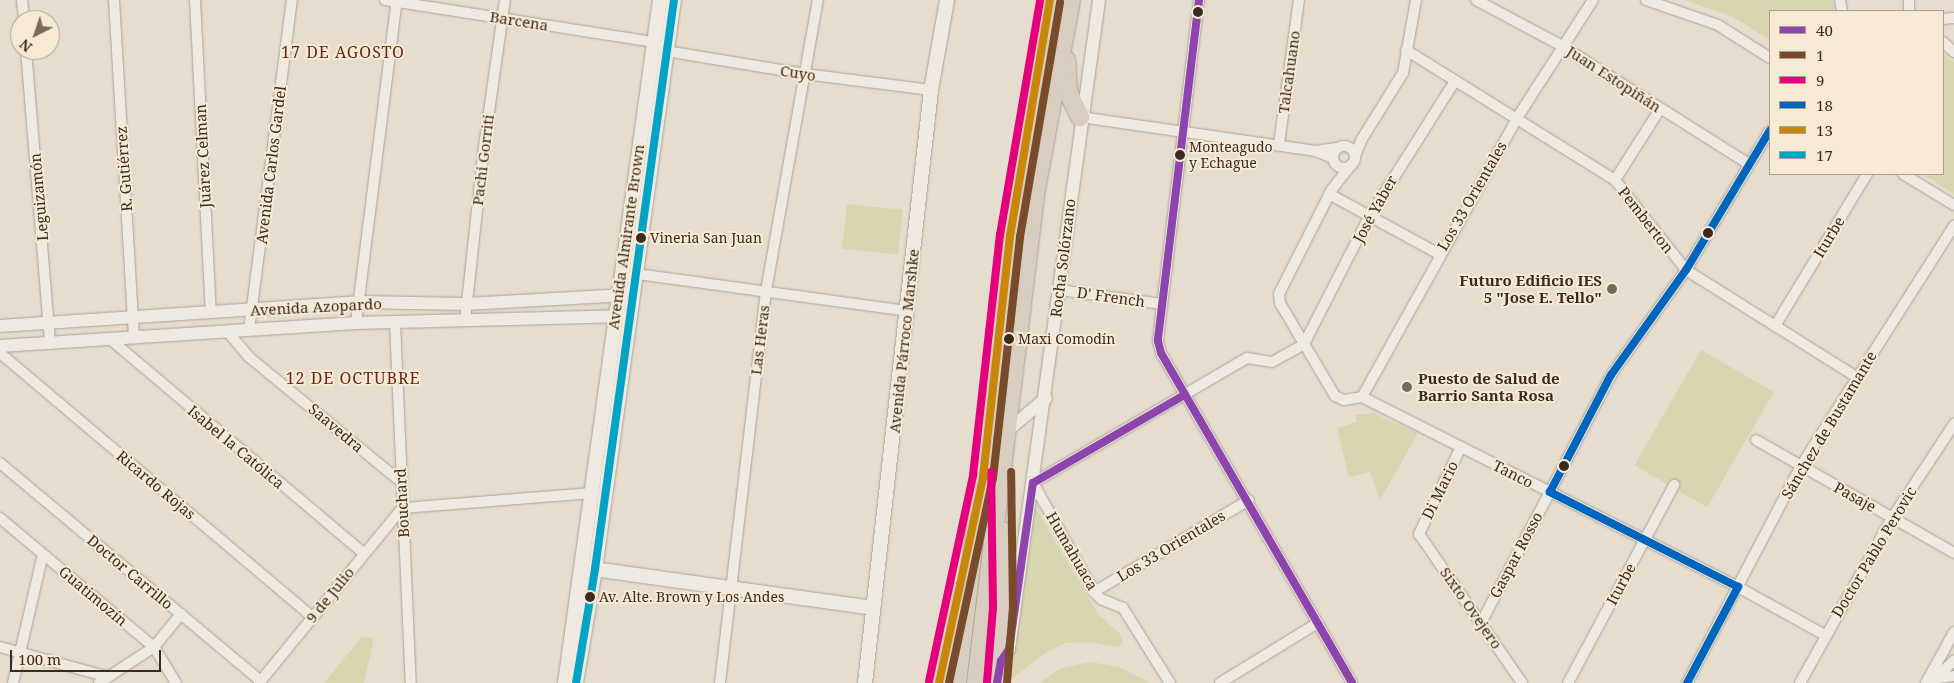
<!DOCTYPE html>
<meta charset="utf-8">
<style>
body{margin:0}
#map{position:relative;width:1954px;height:683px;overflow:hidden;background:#e6ddcf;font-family:"Noto Serif",serif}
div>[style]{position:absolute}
.green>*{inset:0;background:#d8d5b1;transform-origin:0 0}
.roads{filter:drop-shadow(0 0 1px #aba298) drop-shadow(0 0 1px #aba298)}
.minor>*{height:10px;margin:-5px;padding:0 5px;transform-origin:5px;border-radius:5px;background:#eee9e1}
.minor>.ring{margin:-5px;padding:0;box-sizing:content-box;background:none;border:10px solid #eee9e1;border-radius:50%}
.tertiary>*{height:12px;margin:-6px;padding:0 6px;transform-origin:6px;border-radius:6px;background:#eee9e1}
.secondary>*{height:14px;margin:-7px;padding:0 7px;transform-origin:7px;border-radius:7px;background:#eee9e1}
.motorway>*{height:18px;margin:-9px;padding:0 9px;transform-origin:9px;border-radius:9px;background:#d9cdc0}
.bus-1>*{height:8px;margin:-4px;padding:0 4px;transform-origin:4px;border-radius:4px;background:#8e44ad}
.bus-2>*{height:8px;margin:-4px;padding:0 4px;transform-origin:4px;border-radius:4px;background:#7a4b2a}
.bus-3>*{height:8px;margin:-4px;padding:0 4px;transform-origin:4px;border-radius:4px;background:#e5007d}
.bus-4>*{height:8px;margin:-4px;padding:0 4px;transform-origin:4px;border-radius:4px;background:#0065bd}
.bus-5>*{height:8px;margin:-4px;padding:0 4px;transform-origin:4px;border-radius:4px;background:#c88708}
.bus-6>*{height:8px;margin:-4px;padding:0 4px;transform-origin:4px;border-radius:4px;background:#03a3c5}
.dots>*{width:14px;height:14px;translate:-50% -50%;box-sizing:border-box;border:2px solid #f6ead5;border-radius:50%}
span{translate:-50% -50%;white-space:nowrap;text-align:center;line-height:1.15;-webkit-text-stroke:4px #f6ead5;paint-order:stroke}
.bus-label{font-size:14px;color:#3b2a1f}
.left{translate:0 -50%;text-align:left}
.street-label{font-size:15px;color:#3b2a1f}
.poi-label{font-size:15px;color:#3b2a1f;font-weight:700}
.right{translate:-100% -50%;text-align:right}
.neighbourhood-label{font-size:16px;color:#68271d;letter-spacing:1px}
.legend{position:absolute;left:1769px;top:10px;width:175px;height:165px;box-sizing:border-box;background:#f6ead5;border:1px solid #ab9d8c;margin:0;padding:6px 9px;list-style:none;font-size:15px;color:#3b2a1f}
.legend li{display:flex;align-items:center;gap:10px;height:25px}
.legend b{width:25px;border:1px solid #ab9d8c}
.north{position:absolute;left:10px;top:10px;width:50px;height:50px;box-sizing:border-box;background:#f6ead5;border:1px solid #ab9d8c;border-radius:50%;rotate:221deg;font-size:14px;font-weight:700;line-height:20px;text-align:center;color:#3b2a1f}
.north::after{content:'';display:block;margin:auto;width:18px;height:22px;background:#77695d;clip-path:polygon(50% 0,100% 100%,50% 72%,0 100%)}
.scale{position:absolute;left:10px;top:650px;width:151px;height:22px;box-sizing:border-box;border:2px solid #3b2a1f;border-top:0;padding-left:6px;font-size:15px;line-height:18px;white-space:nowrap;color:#3b2a1f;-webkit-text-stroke:4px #f6ead5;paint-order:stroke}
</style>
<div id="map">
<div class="green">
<div style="clip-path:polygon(1685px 0,1833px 0,1834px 11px,1770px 11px,1770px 40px,1733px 17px)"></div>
<div style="clip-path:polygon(1943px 53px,1954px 62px,1954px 194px,1923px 174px,1943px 174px)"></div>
<div style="left:847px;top:204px;width:56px;height:45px;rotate:6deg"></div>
<div style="left:1701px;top:350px;width:84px;height:133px;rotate:30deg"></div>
<div style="clip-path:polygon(1373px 413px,1418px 433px,1380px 500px,1370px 472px,1349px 477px,1337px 428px,1357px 422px,1355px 415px)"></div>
<div style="clip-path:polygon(1034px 505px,1098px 614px,1120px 634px,1123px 643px,1118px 647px,1091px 642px,1066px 643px,1047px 652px,1006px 683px,1017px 642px)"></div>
<div style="clip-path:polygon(362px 637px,374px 638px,364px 683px,324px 683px)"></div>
<div style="clip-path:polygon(1091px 662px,1119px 667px,1151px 683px,1039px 683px,1062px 668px)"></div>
</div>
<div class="roads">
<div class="minor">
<div style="left:22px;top:0;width:20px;rotate:84deg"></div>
<div style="left:114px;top:0;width:339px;rotate:86.6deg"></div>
<div style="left:195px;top:0;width:312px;rotate:87.1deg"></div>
<div style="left:385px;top:0;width:271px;rotate:8.9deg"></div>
<div style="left:653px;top:42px;width:16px;rotate:35deg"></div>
<div style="left:666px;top:51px;width:141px;rotate:9.4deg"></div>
<div style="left:805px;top:74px;width:127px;rotate:7.2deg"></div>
<div style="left:1199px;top:0;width:306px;rotate:96.9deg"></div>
<div style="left:1162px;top:304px;width:37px;rotate:96deg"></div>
<div style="left:1158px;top:341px;width:12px;rotate:76deg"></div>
<div style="left:1161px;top:353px;width:381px;rotate:59.9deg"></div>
<div style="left:1476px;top:0;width:98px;rotate:28.1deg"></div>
<div style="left:1562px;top:46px;width:221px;rotate:32.3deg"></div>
<div style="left:1646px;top:0;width:76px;rotate:19.1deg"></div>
<div style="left:1718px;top:25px;width:62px;rotate:32.4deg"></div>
<div style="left:1840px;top:0;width:11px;rotate:80deg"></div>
<div style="left:1909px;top:11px;width:11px;rotate:-90deg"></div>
<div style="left:1943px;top:19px;width:11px;rotate:-5deg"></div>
<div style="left:1943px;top:42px;width:15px;rotate:42deg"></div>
<div style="left:26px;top:50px;width:295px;rotate:85.3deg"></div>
<div style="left:1406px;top:50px;width:246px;rotate:31.9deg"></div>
<div style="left:1615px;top:180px;width:115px;rotate:51.7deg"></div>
<div style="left:1686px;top:270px;width:203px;rotate:32.1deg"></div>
<div style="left:1080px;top:117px;width:237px;rotate:8.2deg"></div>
<div style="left:1279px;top:144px;width:145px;rotate:-82.1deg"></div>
<div class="ring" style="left:1333px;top:146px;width:12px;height:12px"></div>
<div style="left:1355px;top:156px;width:18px;rotate:-68deg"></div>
<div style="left:1362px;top:139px;width:78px;rotate:-58.2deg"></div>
<div style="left:1403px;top:73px;width:74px;rotate:-79.9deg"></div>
<div style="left:1333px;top:158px;width:19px;rotate:-159deg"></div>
<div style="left:1315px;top:151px;width:22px;rotate:-8deg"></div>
<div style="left:1351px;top:165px;width:31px;rotate:128deg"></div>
<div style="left:1332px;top:189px;width:118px;rotate:116.8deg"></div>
<div style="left:1279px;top:294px;width:9px;rotate:84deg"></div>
<div style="left:1280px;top:303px;width:108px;rotate:59.4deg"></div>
<div style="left:1335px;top:396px;width:10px;rotate:24deg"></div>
<div style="left:1344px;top:400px;width:18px;rotate:-9deg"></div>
<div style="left:1362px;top:397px;width:421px;rotate:26.8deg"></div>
<div style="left:1738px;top:587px;width:99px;rotate:28.9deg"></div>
<div style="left:1903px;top:174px;width:60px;rotate:31.3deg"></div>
<div style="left:1615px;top:180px;width:84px;rotate:-57.6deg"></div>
<div style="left:1329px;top:194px;width:125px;rotate:28.6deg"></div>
<div style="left:630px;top:273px;width:281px;rotate:7.8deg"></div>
<div style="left:1059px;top:290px;width:104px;rotate:7.7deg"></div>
<div style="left:465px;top:321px;width:175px;rotate:-83.8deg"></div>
<div style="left:484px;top:147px;width:148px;rotate:-81.9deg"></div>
<div style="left:356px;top:323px;width:326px;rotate:-82.8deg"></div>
<div style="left:395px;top:323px;width:360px;rotate:87.5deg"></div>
<div style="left:1775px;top:326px;width:178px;rotate:-58.8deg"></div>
<div style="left:249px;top:330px;width:333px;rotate:-82.6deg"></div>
<div style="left:228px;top:332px;width:33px;rotate:50deg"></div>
<div style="left:249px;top:357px;width:197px;rotate:39.4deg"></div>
<div style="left:110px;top:339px;width:333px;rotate:40.2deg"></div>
<div style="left:0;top:353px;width:409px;rotate:40.2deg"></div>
<div style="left:1362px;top:397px;width:319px;rotate:-60.9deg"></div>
<div style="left:1517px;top:118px;width:140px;rotate:-57.2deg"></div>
<div style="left:1756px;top:440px;width:228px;rotate:29.7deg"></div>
<div style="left:1461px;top:447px;width:97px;rotate:115.8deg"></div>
<div style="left:1419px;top:534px;width:181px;rotate:55.3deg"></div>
<div style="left:0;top:463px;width:340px;rotate:39.9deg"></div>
<div style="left:0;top:518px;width:201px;rotate:40deg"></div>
<div style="left:154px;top:647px;width:42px;rotate:58.6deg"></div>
<div style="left:1094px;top:592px;width:180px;rotate:-30.7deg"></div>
<div style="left:1481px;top:623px;width:280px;rotate:-62.3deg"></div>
<div style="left:1611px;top:375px;width:129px;rotate:-54.5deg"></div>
<div style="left:1686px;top:270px;width:163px;rotate:-59deg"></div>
<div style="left:0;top:647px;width:112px;rotate:15.5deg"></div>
<div style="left:1938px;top:678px;width:16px;rotate:-7deg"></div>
<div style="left:13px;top:683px;width:132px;rotate:-76.9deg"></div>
<div style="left:99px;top:683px;width:66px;rotate:-33.2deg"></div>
<div style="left:154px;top:647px;width:43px;rotate:-50.7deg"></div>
<div style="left:259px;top:683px;width:226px;rotate:-50.7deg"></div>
<div style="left:402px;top:508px;width:192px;rotate:-4.5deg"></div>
<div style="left:720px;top:683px;width:395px;rotate:-83.3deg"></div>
<div style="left:766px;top:291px;width:296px;rotate:-79.9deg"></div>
<div style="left:1170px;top:683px;width:89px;rotate:-122.1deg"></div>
<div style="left:1123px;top:608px;width:24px;rotate:-158deg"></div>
<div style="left:1101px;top:599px;width:10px;rotate:-135deg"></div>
<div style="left:1094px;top:592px;width:125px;rotate:-119.2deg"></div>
<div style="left:1033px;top:483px;width:248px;rotate:-30.3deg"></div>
<div style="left:1247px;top:358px;width:25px;rotate:9deg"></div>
<div style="left:1272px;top:362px;width:37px;rotate:-29deg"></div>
<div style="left:1304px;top:344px;width:143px;rotate:-62.9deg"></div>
<div style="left:1369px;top:217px;width:161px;rotate:-57.7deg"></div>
<div style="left:1220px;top:683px;width:113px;rotate:-31.6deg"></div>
<div style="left:1568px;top:683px;width:225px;rotate:-61.8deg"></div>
<div style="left:1687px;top:683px;width:245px;rotate:-62.3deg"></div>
<div style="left:1801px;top:466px;width:285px;rotate:-57.5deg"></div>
<div style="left:1800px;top:683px;width:189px;rotate:-60.9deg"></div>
<div style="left:1892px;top:518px;width:113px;rotate:-56.6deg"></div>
<div style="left:1926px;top:683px;width:58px;rotate:-61.2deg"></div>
<div style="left:1930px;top:683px;width:33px;rotate:-43deg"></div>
</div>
<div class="tertiary">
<div style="left:0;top:326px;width:359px;rotate:-3.8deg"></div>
<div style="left:358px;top:302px;width:108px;rotate:1.1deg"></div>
<div style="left:466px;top:304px;width:161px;rotate:-3.2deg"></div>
<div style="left:0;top:346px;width:357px;rotate:-3.7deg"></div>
<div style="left:356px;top:323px;width:271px;rotate:-1.5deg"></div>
<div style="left:1007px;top:431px;width:51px;rotate:-40.2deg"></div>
<div style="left:1001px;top:661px;width:14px;rotate:-56deg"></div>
<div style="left:1009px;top:649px;width:655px;rotate:-82.1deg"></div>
</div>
<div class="secondary">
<div style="left:586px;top:568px;width:290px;rotate:7.9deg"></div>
<div style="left:565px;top:683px;width:690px;rotate:-82.08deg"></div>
<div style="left:576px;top:683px;width:116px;rotate:-80.5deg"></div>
<div style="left:595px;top:569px;width:574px;rotate:-82.1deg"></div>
<div style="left:865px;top:683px;width:597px;rotate:-83.65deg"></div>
<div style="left:931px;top:90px;width:91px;rotate:-79.9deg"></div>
</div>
<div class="motorway">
<div style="left:1066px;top:60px;width:32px;rotate:86deg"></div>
<div style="left:1068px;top:92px;width:28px;rotate:64deg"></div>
<div style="left:939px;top:683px;width:93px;rotate:-78.2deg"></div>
<div style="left:957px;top:683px;width:450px;rotate:-83.2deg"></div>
<div style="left:1010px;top:236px;width:239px;rotate:-80.4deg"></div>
<div style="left:976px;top:683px;width:498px;rotate:-83.1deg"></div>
<div style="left:1036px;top:189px;width:192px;rotate:-79.5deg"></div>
<div style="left:997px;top:683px;width:76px;rotate:-85.5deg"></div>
<div style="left:1003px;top:607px;width:76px;rotate:-90deg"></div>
</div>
</div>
<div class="bus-1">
<div style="left:1199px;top:0;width:343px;rotate:96.9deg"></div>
<div style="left:1158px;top:341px;width:12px;rotate:76deg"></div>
<div style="left:1161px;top:353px;width:381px;rotate:59.9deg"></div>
<div style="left:997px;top:683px;width:22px;rotate:-80deg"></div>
<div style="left:1001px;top:661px;width:14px;rotate:-56deg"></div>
<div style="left:1009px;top:649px;width:168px;rotate:-81.8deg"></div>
<div style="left:1033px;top:483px;width:175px;rotate:-30.2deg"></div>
</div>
<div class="bus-2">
<div style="left:949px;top:683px;width:210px;rotate:-77.9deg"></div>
<div style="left:993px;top:478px;width:243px;rotate:-83.6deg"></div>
<div style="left:1020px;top:237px;width:238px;rotate:-80.3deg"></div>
<div style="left:1007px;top:683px;width:76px;rotate:-85.5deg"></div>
<div style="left:1013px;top:607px;width:135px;rotate:-90.8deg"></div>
</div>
<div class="bus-3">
<div style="left:929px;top:681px;width:211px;rotate:-77.9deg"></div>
<div style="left:973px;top:475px;width:242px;rotate:-83.6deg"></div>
<div style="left:1000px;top:235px;width:238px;rotate:-80.3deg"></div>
<div style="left:987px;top:682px;width:75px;rotate:-85.4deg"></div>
<div style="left:993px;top:607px;width:135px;rotate:-90.8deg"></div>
</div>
<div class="bus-4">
<div style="left:1687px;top:683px;width:109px;rotate:-62deg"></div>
<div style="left:1738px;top:587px;width:211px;rotate:-153.2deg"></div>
<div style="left:1550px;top:492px;width:132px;rotate:-62.5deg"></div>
<div style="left:1611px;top:375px;width:129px;rotate:-54.5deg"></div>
<div style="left:1686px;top:270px;width:163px;rotate:-59deg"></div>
</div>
<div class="bus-5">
<div style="left:939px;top:683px;width:211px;rotate:-77.9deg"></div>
<div style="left:983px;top:477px;width:243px;rotate:-83.6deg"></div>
<div style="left:1010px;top:236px;width:239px;rotate:-80.4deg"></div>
</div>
<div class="bus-6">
<div style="left:576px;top:683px;width:116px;rotate:-80.5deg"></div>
<div style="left:595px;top:569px;width:574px;rotate:-82.1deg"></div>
</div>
<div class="dots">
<div style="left:1198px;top:12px;background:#3b2a1f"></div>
<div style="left:1180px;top:155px;background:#3b2a1f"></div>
<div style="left:1708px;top:233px;background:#3b2a1f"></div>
<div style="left:641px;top:238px;background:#3b2a1f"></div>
<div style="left:1612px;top:289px;background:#77695d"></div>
<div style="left:1009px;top:339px;background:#3b2a1f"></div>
<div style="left:1407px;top:387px;background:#77695d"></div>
<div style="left:1564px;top:466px;background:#3b2a1f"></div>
<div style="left:590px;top:597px;background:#3b2a1f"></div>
</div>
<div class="bus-label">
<span class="left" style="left:1189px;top:155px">Monteagudo<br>y Echague</span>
<span class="left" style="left:650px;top:238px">Vineria San Juan</span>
<span class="left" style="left:1018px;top:339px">Maxi Comodín</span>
<span class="left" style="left:599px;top:597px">Av. Alte. Brown y Los Andes</span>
</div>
<div class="street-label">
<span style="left:519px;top:21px;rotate:9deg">Barcena</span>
<span style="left:1289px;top:72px;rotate:-82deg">Talcahuano</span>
<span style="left:798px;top:73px;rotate:9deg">Cuyo</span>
<span style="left:1614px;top:79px;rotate:33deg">Juan Estopiñán</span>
<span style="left:203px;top:156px;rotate:-93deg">Juárez Celman</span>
<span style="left:483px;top:160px;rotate:-83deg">Pachi Gorriti</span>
<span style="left:271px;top:165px;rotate:-83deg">Avenida Carlos Gardel</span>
<span style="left:124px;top:169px;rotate:-94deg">R. Gutiérrez</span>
<span style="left:1472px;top:196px;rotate:-60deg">Los 33 Orientales</span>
<span style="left:39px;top:197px;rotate:-95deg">Leguizamón</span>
<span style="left:1375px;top:209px;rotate:-61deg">José Yaber</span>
<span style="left:1646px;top:220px;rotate:52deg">Pemberton</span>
<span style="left:626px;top:237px;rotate:-82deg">Avenida Almirante Brown</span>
<span style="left:1829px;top:237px;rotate:-59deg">Iturbe</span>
<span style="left:1063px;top:258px;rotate:-83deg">Rocha Solórzano</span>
<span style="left:1111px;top:297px;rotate:8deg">D' French</span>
<span style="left:316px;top:307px;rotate:-3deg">Avenida Azopardo</span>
<span style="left:760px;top:340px;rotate:-83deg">Las Heras</span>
<span style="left:904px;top:341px;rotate:-84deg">Avenida Párroco Marshke</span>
<span style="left:1829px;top:425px;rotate:-59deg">Sánchez de Bustamante</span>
<span style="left:336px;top:428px;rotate:40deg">Saavedra</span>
<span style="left:236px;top:447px;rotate:40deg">Isabel la Católica</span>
<span style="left:1513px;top:474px;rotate:27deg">Tanco</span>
<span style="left:156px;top:485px;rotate:40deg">Ricardo Rojas</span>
<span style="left:1440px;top:490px;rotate:-64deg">Di Mario</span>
<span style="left:1855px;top:497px;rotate:29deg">Pasaje</span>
<span style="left:402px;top:503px;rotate:-93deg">Bouchard</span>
<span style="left:1171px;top:546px;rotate:-31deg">Los 33 Orientales</span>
<span style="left:1072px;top:551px;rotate:60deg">Humahuaca</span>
<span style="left:1874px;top:552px;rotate:-59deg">Doctor Pablo Perovic</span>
<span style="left:1516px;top:555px;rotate:-62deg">Gaspar Rosso</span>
<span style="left:130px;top:572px;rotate:40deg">Doctor Carrillo</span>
<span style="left:1621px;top:584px;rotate:-62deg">Iturbe</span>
<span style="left:330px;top:595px;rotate:-51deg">9 de Julio</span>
<span style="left:93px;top:596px;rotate:40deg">Guatimozín</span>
<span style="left:1471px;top:608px;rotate:55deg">Sixto Ovejero</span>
</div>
<div class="poi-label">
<span class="right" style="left:1602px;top:289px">Futuro Edificio IES<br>5 "Jose E. Tello"</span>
<span class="left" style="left:1418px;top:387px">Puesto de Salud de<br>Barrio Santa Rosa</span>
</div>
<div class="neighbourhood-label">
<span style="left:343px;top:52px">17 DE AGOSTO</span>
<span style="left:353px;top:378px">12 DE OCTUBRE</span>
</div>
<ul class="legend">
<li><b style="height:6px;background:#8e44ad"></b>40</li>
<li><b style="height:6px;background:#7a4b2a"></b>1</li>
<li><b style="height:6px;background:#e5007d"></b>9</li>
<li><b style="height:6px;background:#0065bd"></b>18</li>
<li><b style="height:6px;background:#c88708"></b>13</li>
<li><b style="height:6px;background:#03a3c5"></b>17</li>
</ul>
<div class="north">N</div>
<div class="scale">100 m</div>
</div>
